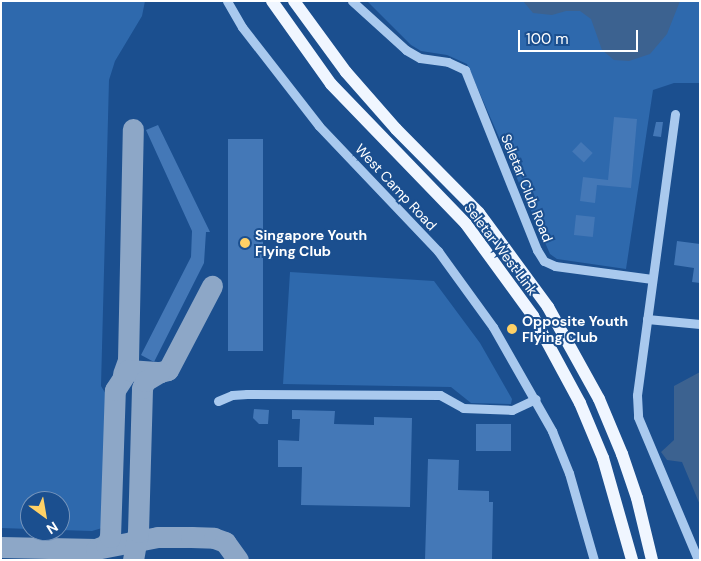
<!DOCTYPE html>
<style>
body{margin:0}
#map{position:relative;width:701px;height:561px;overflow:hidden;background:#1b4f8f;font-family:"DM Sans",sans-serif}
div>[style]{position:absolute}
.green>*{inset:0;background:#2e69ad}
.water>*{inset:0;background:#3c6290}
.taxiway>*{height:21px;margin:-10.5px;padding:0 10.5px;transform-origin:10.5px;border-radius:10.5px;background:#8da7c7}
.building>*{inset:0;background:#4478b7;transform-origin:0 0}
.minor>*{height:9px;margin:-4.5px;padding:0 4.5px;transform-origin:4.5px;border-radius:4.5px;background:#a9c9ee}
.major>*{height:12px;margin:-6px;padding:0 6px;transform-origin:6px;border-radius:6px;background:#f0f6ff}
.dots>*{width:14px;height:14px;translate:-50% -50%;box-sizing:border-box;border:2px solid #1b4f8f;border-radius:50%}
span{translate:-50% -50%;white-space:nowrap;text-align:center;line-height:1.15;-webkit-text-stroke:4px #1b4f8f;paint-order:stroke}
.street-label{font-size:14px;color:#fff}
.poi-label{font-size:14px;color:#fff;font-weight:700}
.left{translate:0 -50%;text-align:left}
.frame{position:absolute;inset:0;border:2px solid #fff;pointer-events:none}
.north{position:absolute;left:20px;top:491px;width:50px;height:50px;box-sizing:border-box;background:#1b4f8f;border:1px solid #7695bc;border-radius:50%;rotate:148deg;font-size:14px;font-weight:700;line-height:20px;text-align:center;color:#fff}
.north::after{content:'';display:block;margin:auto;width:18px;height:22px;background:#ffd166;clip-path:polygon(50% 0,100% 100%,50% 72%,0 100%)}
.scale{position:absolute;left:518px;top:30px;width:120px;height:22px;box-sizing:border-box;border:2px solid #fff;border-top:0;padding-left:6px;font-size:15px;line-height:18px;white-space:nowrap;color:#fff;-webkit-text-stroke:4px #1b4f8f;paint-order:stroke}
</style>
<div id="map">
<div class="green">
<div style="clip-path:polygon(1px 1px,145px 1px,142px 16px,115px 61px,109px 80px,101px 386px,107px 396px,105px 522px,102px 528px,92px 531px,60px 530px,60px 501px,30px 501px,30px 529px,1px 528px)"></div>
<div style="clip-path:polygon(367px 1px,700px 1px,700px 83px,674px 83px,653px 90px,626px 269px,557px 259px,550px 254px,467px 64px,447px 55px,421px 51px,411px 45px)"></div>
<div style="clip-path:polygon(290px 272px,434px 281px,480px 343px,512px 399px,511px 404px,471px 403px,451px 387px,283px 384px)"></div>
</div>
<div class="water">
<div style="clip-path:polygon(523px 1px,680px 1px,667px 34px,650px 54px,629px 61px,614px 60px,602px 50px,591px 19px,580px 11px,566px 11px,552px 15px,533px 13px)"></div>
<div style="clip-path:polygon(700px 372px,700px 505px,682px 462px,667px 460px,661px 452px,674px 440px,674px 386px)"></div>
</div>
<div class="taxiway">
<div style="left:123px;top:374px;width:15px;rotate:-70deg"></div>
<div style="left:128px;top:360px;width:231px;rotate:-88.8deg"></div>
<div style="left:1px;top:547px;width:95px;rotate:1.2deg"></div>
<div style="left:96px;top:549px;width:63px;rotate:-11deg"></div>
<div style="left:158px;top:537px;width:33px"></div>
<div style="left:191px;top:537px;width:23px;rotate:2deg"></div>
<div style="left:214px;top:538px;width:12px;rotate:20deg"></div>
<div style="left:225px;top:542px;width:22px;rotate:54deg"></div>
<div style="left:96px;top:549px;width:11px;rotate:-22deg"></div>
<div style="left:106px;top:545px;width:9px;rotate:-63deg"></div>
<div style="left:110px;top:537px;width:147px;rotate:-88.1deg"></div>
<div style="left:115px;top:390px;width:24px;rotate:-57deg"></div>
<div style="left:128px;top:370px;width:32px;rotate:4deg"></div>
<div style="left:160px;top:372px;width:8px;rotate:-14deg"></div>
<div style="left:168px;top:370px;width:95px;rotate:-62.4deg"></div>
<div style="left:133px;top:560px;width:28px;rotate:-80deg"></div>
<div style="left:138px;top:532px;width:144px;rotate:-88.4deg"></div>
<div style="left:142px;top:388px;width:8px;rotate:-67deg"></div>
<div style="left:145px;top:381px;width:17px;rotate:-31deg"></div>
</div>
<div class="building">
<div style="clip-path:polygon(614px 117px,637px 119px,631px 188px,597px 185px,595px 203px,580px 201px,583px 177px,608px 180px)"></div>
<div style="clip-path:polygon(656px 122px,663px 122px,661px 137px,653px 136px)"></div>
<div style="clip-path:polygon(158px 125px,210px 232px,206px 232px,204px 263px,154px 362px,141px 355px,191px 257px,192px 231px,146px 130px)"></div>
<div style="left:228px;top:139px;width:35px;height:212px"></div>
<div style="left:581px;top:142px;width:16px;height:13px;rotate:43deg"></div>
<div style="left:576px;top:215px;width:19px;height:20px;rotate:6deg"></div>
<div style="clip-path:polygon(677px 241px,700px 244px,700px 283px,692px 282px,694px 268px,674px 265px)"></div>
<div style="clip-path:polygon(254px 409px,269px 410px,268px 424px,259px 424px,253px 418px)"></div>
<div style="clip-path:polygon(292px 410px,335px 411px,334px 424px,374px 425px,374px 417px,412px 418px,410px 507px,301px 505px,302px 467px,278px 467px,278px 440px,299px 441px,300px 419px,292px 419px)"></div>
<div style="left:476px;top:424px;width:35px;height:27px"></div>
<div style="clip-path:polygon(428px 459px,459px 460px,458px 490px,489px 491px,489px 502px,493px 502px,492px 560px,425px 560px)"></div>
</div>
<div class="minor">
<div style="left:227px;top:1px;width:30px;rotate:60deg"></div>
<div style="left:242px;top:27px;width:125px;rotate:52.1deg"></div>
<div style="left:319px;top:126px;width:173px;rotate:46.4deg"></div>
<div style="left:438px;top:251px;width:94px;rotate:54.1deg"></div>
<div style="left:493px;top:327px;width:120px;rotate:60.4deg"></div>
<div style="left:552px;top:431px;width:45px;rotate:68deg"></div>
<div style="left:569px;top:473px;width:91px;rotate:74deg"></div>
<div style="left:352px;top:1px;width:73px;rotate:42.2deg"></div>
<div style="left:406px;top:50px;width:16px;rotate:30deg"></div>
<div style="left:420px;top:58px;width:28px;rotate:8deg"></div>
<div style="left:448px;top:62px;width:19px;rotate:25deg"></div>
<div style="left:465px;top:70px;width:194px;rotate:68.2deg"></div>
<div style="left:537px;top:250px;width:13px;rotate:58deg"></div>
<div style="left:544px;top:261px;width:12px;rotate:24deg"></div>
<div style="left:555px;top:266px;width:98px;rotate:7.6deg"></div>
<div style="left:675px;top:114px;width:284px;rotate:97.7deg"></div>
<div style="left:637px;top:395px;width:22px;rotate:87deg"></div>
<div style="left:638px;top:417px;width:155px;rotate:67.2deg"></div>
<div style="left:647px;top:319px;width:53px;rotate:5.4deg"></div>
<div style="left:218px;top:401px;width:15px;rotate:-23deg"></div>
<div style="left:232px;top:395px;width:15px;rotate:-4deg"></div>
<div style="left:247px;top:394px;width:193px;rotate:0.3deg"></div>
<div style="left:440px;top:395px;width:26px;rotate:29deg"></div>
<div style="left:463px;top:408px;width:49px;rotate:2.3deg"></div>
<div style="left:512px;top:410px;width:26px;rotate:-25deg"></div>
</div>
<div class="major">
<div style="left:272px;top:1px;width:102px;rotate:54.6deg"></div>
<div style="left:331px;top:84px;width:194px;rotate:46deg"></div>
<div style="left:466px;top:224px;width:114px;rotate:53.9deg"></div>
<div style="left:533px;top:316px;width:99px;rotate:61.6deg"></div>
<div style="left:580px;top:403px;width:60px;rotate:67.3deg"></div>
<div style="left:603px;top:458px;width:106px;rotate:74.1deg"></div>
<div style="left:294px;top:1px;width:88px;rotate:53.8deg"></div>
<div style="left:346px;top:72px;width:76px;rotate:48.7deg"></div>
<div style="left:396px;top:129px;width:118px;rotate:45.3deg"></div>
<div style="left:479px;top:213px;width:117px;rotate:53.7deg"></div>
<div style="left:548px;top:307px;width:105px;rotate:61deg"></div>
<div style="left:599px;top:399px;width:60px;rotate:67.3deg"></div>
<div style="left:622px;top:454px;width:46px;rotate:71.2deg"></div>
<div style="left:637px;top:498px;width:64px;rotate:76.4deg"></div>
</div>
<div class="dots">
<div style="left:245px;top:243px;background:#ffd166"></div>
<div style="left:512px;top:329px;background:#ffd166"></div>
</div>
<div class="street-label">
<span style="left:396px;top:187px;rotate:47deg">West Camp Road</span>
<span style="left:527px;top:188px;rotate:68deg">Seletar Club Road</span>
<span style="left:501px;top:249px;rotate:53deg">Seletar West Link</span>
</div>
<div class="poi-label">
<span class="left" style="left:255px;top:243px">Singapore Youth<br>Flying Club</span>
<span class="left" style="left:522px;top:329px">Opposite Youth<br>Flying Club</span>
</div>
<div class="frame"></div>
<div class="north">N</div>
<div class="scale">100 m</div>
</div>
